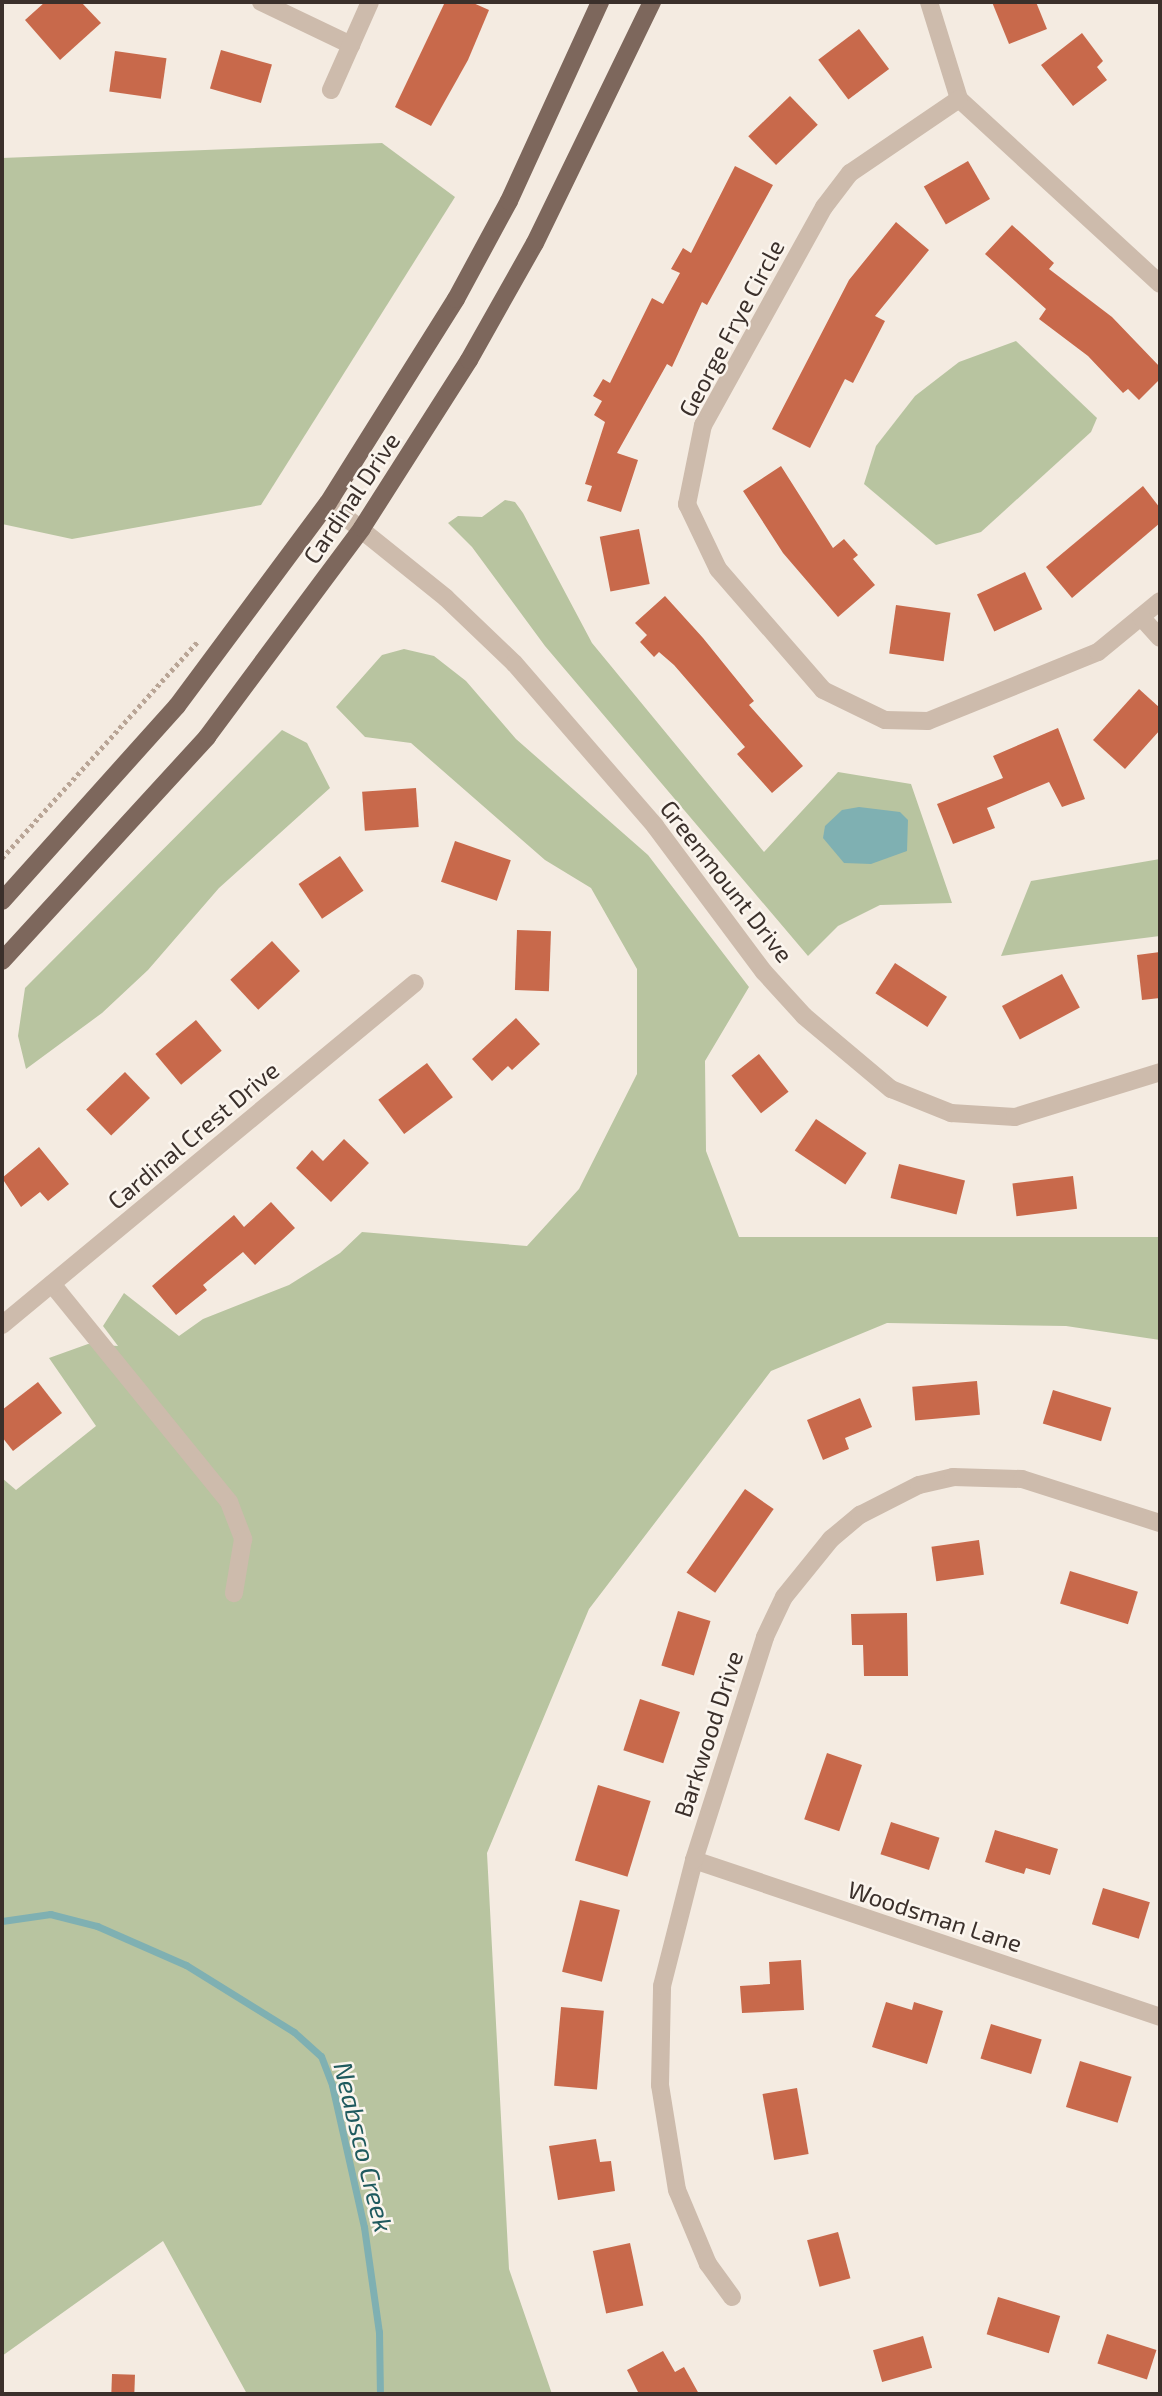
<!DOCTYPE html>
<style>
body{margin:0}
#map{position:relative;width:1162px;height:2396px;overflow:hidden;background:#f4ebe1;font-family:"Exo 2",sans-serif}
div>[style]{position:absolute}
.green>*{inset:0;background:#b8c4a0}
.water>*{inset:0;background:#7fb0b2}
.stream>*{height:7px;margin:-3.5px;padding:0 3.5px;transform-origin:3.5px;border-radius:3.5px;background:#7fb0b2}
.building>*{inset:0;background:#c8694b;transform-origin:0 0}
.path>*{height:4.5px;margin-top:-2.25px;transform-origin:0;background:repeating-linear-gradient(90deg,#b9a596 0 3.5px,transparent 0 7px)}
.minor>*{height:18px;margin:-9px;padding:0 9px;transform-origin:9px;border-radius:9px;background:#cdbbac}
.major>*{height:18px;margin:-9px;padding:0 9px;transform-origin:9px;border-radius:9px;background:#7d675c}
span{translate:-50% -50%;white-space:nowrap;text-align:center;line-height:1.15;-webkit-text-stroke:5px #fbf5ee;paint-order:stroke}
.street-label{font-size:24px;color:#3b302b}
.water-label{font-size:26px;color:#1f5a5e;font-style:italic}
.frame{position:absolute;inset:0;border:4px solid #3b302b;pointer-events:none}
</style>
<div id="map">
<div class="green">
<div style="clip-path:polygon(382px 143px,455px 197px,261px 505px,72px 539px,2px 524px,2px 158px)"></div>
<div style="clip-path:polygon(1016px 341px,1097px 418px,1091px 432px,981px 532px,936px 545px,864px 484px,876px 446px,915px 396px,959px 362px)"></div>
<div style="clip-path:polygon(505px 500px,515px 502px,523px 513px,592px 643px,764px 852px,838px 772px,911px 784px,952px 903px,880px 905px,838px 926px,808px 956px,545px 646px,472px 547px,448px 523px,458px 516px,482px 517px)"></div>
<div style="clip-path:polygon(404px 649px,434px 656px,466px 681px,516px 739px,648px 855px,749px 987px,705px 1061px,706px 1151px,739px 1237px,1160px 1237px,1160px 1340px,1066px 1326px,887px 1323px,771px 1371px,589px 1609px,487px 1853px,509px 2269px,552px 2394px,247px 2394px,163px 2241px,2px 2356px,2px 1478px,16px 1490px,96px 1426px,49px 1358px,88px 1344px,118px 1346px,103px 1326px,124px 1293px,179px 1336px,203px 1319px,289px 1285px,340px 1253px,362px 1232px,527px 1246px,579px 1189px,637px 1074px,637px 969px,591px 888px,545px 860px,411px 743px,365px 737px,336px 707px,382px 655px)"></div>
<div style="clip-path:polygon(282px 730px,307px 743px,330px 788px,219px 888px,148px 970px,102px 1013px,26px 1069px,18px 1036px,25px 988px)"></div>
<div style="clip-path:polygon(1160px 859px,1160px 936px,1001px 956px,1031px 881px)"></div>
</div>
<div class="water">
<div style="clip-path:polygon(859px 807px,900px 812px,908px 820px,907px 851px,871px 864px,844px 863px,823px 838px,825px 826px,842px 810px)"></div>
</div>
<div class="stream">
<div style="left:2px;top:1921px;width:49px;rotate:-8.3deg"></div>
<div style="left:50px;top:1914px;width:49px;rotate:14.3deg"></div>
<div style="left:97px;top:1926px;width:97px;rotate:23.7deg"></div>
<div style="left:186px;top:1965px;width:127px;rotate:31.8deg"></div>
<div style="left:294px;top:2032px;width:36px;rotate:42deg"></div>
<div style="left:321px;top:2056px;width:31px;rotate:69deg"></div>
<div style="left:332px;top:2085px;width:146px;rotate:77.3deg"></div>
<div style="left:364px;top:2227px;width:106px;rotate:81.9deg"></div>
<div style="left:379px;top:2332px;width:62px;rotate:89.1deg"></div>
</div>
<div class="building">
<div style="clip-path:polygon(45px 2px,81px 2px,101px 23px,60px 60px,25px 20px)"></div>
<div style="clip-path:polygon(445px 2px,471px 2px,489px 10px,468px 60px,431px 126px,395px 107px)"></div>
<div style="clip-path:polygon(992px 2px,1036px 2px,1047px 29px,1009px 44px)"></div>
<div style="left:859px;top:29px;width:50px;height:51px;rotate:53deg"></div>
<div style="clip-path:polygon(1082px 33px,1103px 61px,1097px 67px,1107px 80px,1073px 106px,1041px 65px)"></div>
<div style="left:221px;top:50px;width:53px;height:40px;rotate:16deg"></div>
<div style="left:115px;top:51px;width:52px;height:41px;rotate:8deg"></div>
<div style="left:790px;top:96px;width:40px;height:58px;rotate:46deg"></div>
<div style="left:968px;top:161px;width:44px;height:51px;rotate:60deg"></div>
<div style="clip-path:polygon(735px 166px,773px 185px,707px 305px,702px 302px,672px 367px,667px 364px,617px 453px,638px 460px,621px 512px,587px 501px,592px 486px,585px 484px,605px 422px,594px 415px,602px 401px,593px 396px,603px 379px,610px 383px,652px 298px,663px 304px,680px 273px,671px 269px,683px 248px,691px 253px)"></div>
<div style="clip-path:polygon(896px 222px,929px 250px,875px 316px,885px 321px,853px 383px,845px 379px,810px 448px,772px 429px,849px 280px)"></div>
<div style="clip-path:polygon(1012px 225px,1054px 263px,1049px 269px,1112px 317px,1160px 367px,1160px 379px,1139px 400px,1128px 389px,1123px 393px,1088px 356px,1039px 319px,1046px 309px,985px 254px)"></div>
<div style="clip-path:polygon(781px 466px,833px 548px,844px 539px,858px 555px,853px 559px,875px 585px,838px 617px,783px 553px,743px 491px)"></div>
<div style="clip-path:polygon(1143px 486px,1160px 508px,1160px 523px,1072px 598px,1046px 567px)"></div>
<div style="left:639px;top:529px;width:56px;height:40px;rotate:79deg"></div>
<div style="left:1025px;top:572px;width:41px;height:53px;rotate:65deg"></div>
<div style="clip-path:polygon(665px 596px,703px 638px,754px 701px,749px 705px,803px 766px,772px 793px,737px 754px,745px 747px,674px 665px,659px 652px,654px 657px,640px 642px,647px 635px,635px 623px)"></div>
<div style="left:896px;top:605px;width:55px;height:49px;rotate:8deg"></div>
<div style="clip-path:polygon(1139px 689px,1160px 708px,1160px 730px,1125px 769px,1093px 740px)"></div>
<div style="clip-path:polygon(1058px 728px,1085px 799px,1062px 807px,1049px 782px,987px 808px,995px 828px,953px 844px,937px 804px,1003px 778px,993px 756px)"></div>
<div style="left:416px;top:788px;width:39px;height:54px;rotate:86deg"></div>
<div style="left:455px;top:841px;width:59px;height:43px;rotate:19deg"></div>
<div style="left:340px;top:856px;width:42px;height:50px;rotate:56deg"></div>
<div style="left:517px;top:930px;width:34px;height:60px;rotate:2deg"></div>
<div style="left:272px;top:941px;width:41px;height:57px;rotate:47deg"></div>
<div style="clip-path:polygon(1160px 952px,1160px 998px,1142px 1000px,1137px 955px)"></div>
<div style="left:895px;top:963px;width:62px;height:36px;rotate:33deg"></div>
<div style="left:1062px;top:974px;width:38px;height:68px;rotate:62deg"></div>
<div style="clip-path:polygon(516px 1018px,540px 1044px,512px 1070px,508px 1066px,492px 1081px,472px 1059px)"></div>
<div style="left:196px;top:1020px;width:40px;height:53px;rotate:50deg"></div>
<div style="left:759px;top:1054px;width:48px;height:35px;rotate:52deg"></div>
<div style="left:427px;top:1063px;width:43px;height:61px;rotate:53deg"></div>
<div style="left:125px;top:1072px;width:36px;height:54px;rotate:46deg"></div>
<div style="left:816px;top:1119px;width:61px;height:38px;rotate:34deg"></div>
<div style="clip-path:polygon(344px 1139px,369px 1163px,331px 1202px,296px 1168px,312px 1150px,323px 1161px)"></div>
<div style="clip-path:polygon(39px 1147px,69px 1184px,48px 1201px,40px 1192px,21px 1207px,2px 1178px)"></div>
<div style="left:899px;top:1164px;width:68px;height:35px;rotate:14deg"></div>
<div style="left:1073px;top:1176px;width:33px;height:61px;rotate:83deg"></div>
<div style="clip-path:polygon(271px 1202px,295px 1228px,255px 1265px,243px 1252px,203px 1285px,207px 1290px,176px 1315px,152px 1286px,234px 1215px,244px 1227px)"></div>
<div style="left:977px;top:1381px;width:34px;height:65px;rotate:85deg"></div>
<div style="clip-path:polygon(38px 1382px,62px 1413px,13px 1451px,2px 1437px,2px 1410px)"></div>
<div style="left:1053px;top:1390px;width:61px;height:35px;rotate:17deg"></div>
<div style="clip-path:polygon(860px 1398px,872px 1427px,845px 1438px,849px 1449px,823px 1460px,807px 1420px)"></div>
<div style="left:745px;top:1489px;width:35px;height:102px;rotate:35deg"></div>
<div style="left:979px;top:1540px;width:35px;height:48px;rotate:82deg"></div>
<div style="left:1070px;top:1571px;width:71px;height:34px;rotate:17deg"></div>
<div style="left:678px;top:1611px;width:34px;height:57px;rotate:17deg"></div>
<div style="clip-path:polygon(907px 1613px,908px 1676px,864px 1676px,863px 1645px,852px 1645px,851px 1614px)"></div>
<div style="left:640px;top:1699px;width:42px;height:54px;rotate:18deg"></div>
<div style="left:827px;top:1753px;width:37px;height:70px;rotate:19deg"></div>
<div style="left:598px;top:1785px;width:55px;height:79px;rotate:17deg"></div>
<div style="left:891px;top:1822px;width:51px;height:34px;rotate:18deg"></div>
<div style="clip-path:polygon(995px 1830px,1058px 1849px,1050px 1875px,1026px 1868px,1024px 1874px,985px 1862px)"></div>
<div style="left:1103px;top:1888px;width:49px;height:38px;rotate:17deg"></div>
<div style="left:580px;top:1900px;width:41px;height:74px;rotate:14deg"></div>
<div style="clip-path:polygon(801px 1960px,804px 2010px,742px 2013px,740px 1986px,770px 1984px,769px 1962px)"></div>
<div style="clip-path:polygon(886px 2002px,912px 2010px,914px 2002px,943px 2011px,927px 2064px,872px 2047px)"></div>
<div style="left:561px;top:2007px;width:43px;height:79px;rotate:5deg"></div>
<div style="left:991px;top:2024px;width:53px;height:36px;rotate:17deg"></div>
<div style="left:1080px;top:2061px;width:54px;height:48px;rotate:17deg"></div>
<div style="left:797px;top:2088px;width:67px;height:35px;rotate:80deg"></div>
<div style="clip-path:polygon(596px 2139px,600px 2162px,611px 2161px,615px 2191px,558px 2200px,549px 2146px)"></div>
<div style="left:838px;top:2232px;width:48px;height:32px;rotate:75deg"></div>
<div style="left:630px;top:2243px;width:64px;height:38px;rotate:78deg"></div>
<div style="left:998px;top:2297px;width:65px;height:39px;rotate:17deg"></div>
<div style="left:1107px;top:2334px;width:52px;height:31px;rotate:18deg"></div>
<div style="left:923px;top:2336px;width:33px;height:52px;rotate:74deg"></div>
<div style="clip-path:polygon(663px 2351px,675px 2372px,684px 2367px,699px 2394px,639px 2394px,627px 2370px)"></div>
<div style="left:112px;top:2374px;width:23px;height:20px;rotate:2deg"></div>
</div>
<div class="path">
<div style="left:2px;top:858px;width:292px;rotate:-47.9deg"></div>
</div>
<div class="minor">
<div style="left:261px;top:2px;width:100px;rotate:25.5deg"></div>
<div style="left:929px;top:2px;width:102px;rotate:72.8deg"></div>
<div style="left:959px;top:99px;width:273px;rotate:42.6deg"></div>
<div style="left:331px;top:90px;width:96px;rotate:-66.1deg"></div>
<div style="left:959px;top:99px;width:132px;rotate:145.8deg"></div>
<div style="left:850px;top:173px;width:43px;rotate:127.4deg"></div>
<div style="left:824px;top:207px;width:249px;rotate:119deg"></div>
<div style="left:703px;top:425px;width:81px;rotate:101.4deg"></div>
<div style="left:687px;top:504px;width:72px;rotate:64.5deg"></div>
<div style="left:718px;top:569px;width:160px;rotate:49deg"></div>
<div style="left:823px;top:690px;width:69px;rotate:25.8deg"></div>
<div style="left:885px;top:720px;width:43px;rotate:1.3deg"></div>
<div style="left:928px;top:721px;width:183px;rotate:-22.1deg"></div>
<div style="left:1098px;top:652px;width:80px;rotate:-39.4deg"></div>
<div style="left:328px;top:503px;width:151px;rotate:38.8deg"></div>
<div style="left:446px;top:598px;width:94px;rotate:43.7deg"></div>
<div style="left:514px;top:663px;width:216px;rotate:49.1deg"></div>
<div style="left:655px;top:826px;width:182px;rotate:53.3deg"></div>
<div style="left:764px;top:972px;width:59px;rotate:47.7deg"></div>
<div style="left:804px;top:1016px;width:114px;rotate:40deg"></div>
<div style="left:891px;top:1089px;width:65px;rotate:21.8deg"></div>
<div style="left:951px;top:1113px;width:64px;rotate:3.6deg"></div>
<div style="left:1015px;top:1117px;width:152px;rotate:-17.2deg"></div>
<div style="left:1141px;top:617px;width:28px;rotate:48deg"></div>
<div style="left:52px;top:1284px;width:281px;rotate:50.9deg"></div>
<div style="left:229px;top:1502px;width:40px;rotate:69deg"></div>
<div style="left:243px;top:1539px;width:55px;rotate:99.5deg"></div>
<div style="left:2px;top:1325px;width:536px;rotate:-39.63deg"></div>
<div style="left:694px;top:1860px;width:492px;rotate:18.6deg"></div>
<div style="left:732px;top:2297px;width:41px;rotate:-126deg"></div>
<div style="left:708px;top:2264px;width:80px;rotate:-112.7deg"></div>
<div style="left:677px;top:2190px;width:106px;rotate:-99.2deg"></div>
<div style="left:660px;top:2085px;width:99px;rotate:-88.8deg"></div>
<div style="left:662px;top:1986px;width:130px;rotate:-75.7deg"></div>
<div style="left:694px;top:1860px;width:234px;rotate:-72.3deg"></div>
<div style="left:765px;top:1637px;width:44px;rotate:-64.6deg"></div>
<div style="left:784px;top:1597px;width:75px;rotate:-51deg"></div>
<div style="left:831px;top:1539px;width:38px;rotate:-40deg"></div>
<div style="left:860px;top:1515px;width:66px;rotate:-27deg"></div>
<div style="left:919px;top:1485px;width:35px;rotate:-13deg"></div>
<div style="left:953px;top:1477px;width:69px;rotate:1.7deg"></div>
<div style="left:1022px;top:1479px;width:145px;rotate:17.7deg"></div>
</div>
<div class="major">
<div style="left:2px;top:901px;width:262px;rotate:-48.1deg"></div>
<div style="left:177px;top:706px;width:253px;rotate:-53.4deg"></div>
<div style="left:328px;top:503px;width:241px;rotate:-57.9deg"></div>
<div style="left:456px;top:299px;width:111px;rotate:-61.6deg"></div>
<div style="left:509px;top:201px;width:219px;rotate:-65.4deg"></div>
<div style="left:2px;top:961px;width:304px;rotate:-47.5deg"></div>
<div style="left:207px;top:737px;width:260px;rotate:-53.4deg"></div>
<div style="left:362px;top:528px;width:199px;rotate:-57.5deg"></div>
<div style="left:469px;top:360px;width:134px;rotate:-60.6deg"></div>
<div style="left:535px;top:243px;width:268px;rotate:-64.1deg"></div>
</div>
<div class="street-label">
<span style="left:731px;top:328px;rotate:-62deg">George Frye Circle</span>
<span style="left:351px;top:498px;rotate:-56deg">Cardinal Drive</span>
<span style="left:727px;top:881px;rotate:52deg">Greenmount Drive</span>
<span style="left:193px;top:1135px;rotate:-40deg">Cardinal Crest Drive</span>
<span style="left:708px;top:1734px;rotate:-72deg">Barkwood Drive</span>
<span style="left:935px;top:1916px;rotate:18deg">Woodsman Lane</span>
</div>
<div class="water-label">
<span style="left:364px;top:2147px;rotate:76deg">Neabsco Creek</span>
</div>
<div class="frame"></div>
</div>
